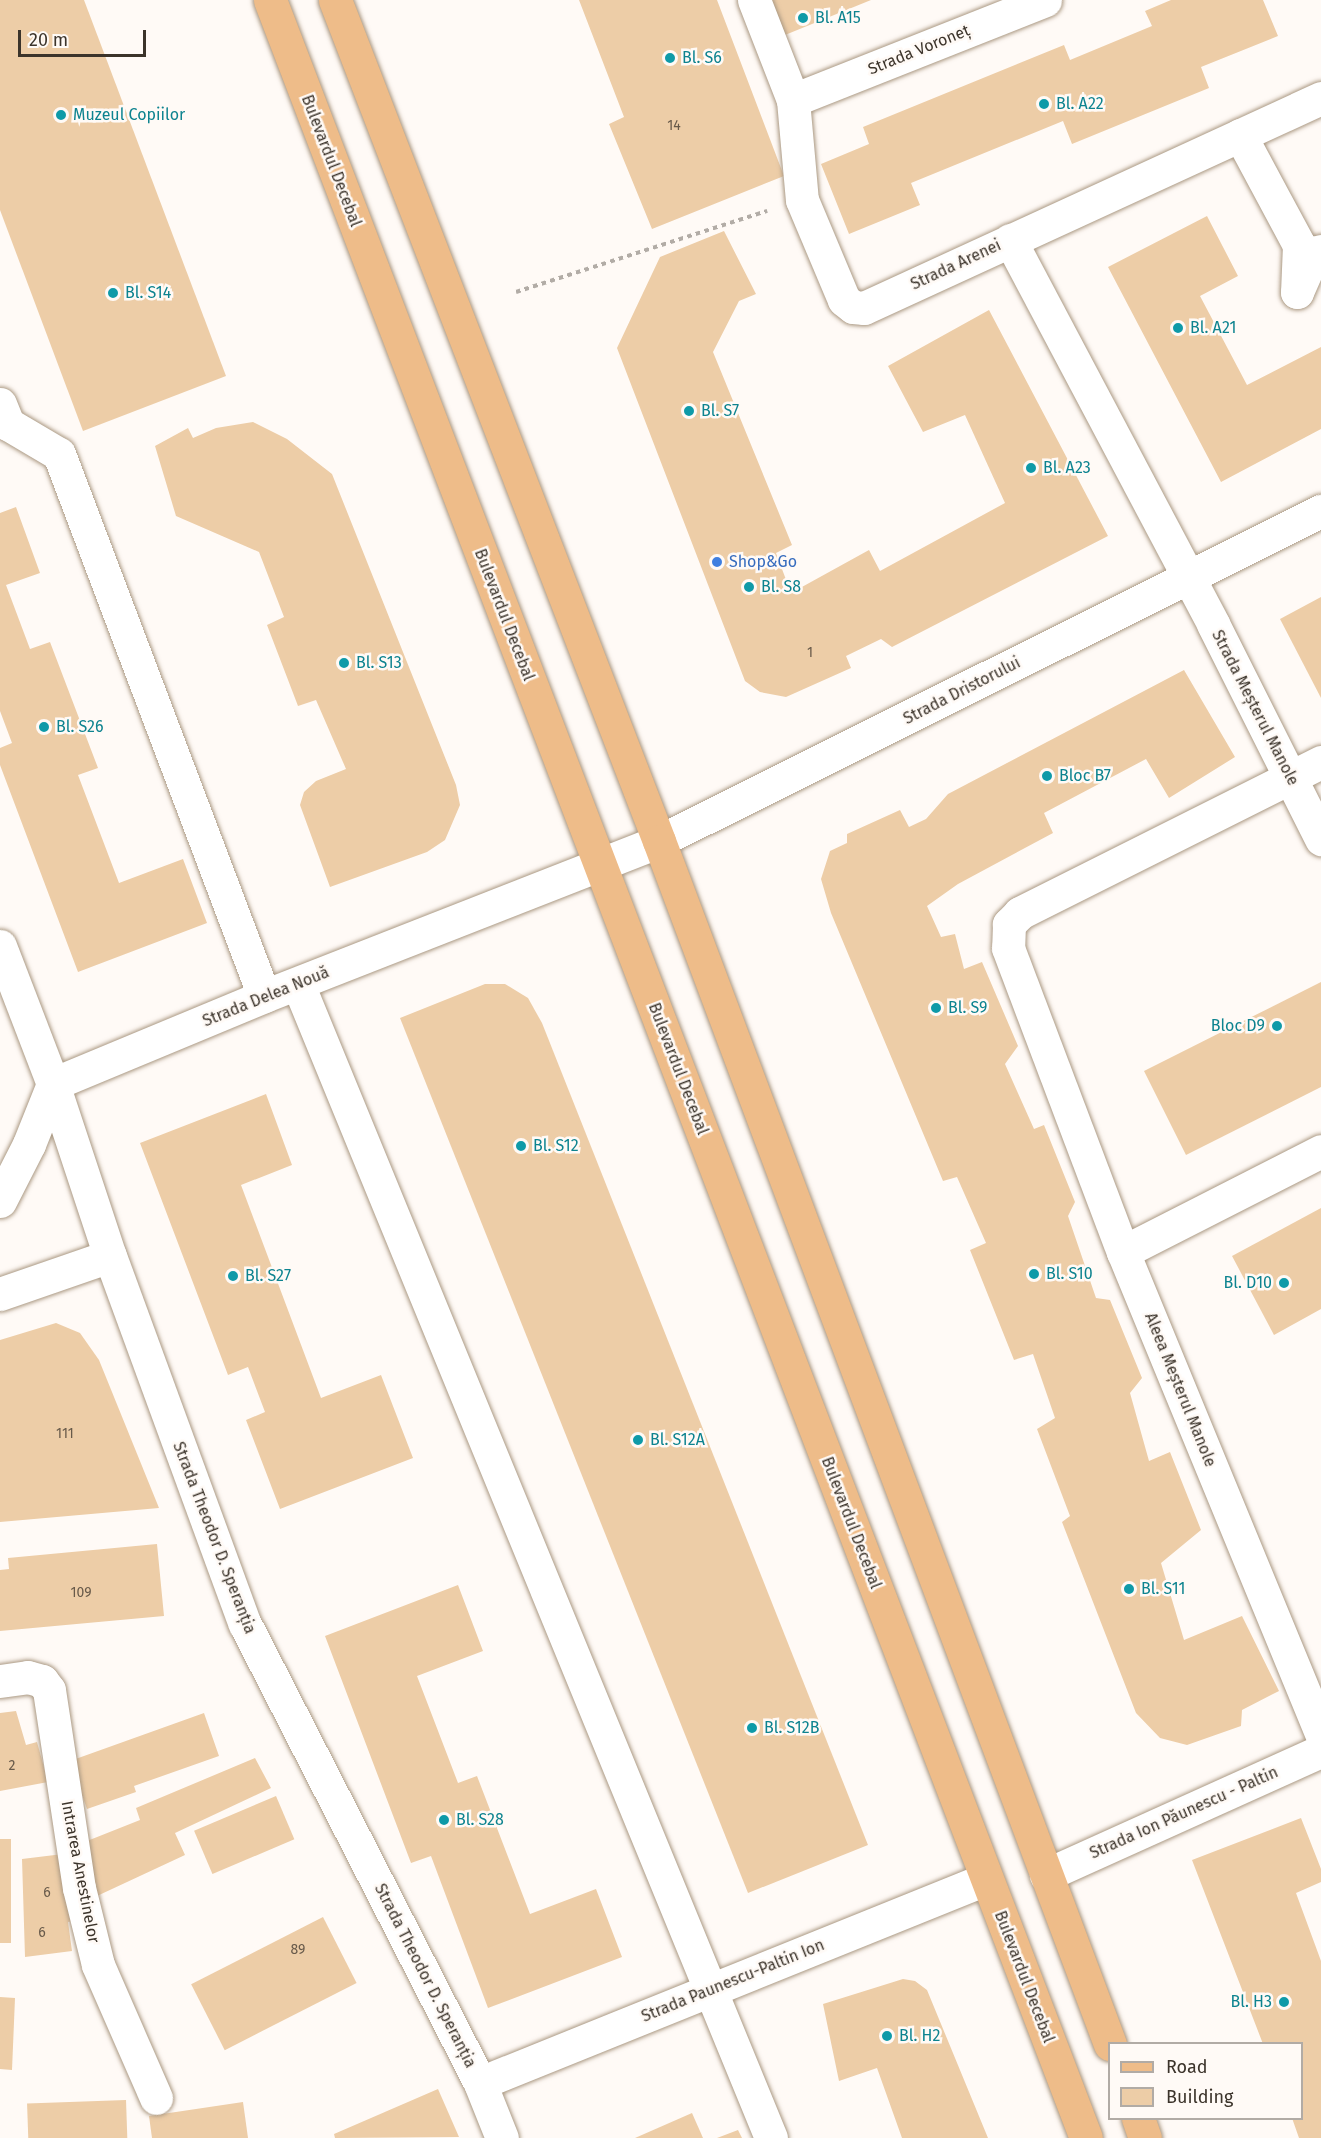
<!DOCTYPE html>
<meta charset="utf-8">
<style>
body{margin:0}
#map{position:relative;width:1321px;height:2138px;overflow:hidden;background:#fffaf6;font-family:"Fira Sans",sans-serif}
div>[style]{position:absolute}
.building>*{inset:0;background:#edcda7;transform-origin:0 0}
.path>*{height:4px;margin-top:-2px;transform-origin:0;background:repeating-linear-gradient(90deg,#b2aca6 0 4.5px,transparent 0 9px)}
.roads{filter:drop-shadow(0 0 2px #ab9983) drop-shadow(0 0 2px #ab9983)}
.minor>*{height:33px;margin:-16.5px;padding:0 16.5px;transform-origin:16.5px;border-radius:16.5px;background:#fff}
.major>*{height:33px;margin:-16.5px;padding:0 16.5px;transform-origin:16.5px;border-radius:16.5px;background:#eebc89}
.dots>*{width:16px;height:16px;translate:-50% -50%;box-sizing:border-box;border:3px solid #fffaf6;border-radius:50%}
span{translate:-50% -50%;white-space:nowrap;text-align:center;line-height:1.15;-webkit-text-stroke:5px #fffaf6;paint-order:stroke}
.number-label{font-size:14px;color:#685a4a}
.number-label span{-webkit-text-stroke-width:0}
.culture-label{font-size:16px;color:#0d838f}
.left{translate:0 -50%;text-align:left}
.right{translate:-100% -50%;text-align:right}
.street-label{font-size:16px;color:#3c342b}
.shop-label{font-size:16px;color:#366cbe}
.legend{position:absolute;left:1108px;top:2042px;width:195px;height:78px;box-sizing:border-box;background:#fffaf6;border:2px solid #b1aba5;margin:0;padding:8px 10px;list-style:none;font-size:18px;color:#3c342b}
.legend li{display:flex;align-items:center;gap:12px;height:30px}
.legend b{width:30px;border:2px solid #b1aba5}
.scale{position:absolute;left:18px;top:30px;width:128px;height:27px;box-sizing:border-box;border:3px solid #3c342b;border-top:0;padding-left:8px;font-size:18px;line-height:21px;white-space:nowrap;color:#3c342b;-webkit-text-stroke:4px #fffaf6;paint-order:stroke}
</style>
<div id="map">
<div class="building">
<div style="clip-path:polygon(0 0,84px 0,226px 376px,83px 431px,0 210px)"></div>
<div style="clip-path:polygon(579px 0,717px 0,784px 176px,652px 229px,609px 124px,624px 117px)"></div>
<div style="clip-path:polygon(770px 0,871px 0,785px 35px)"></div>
<div style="clip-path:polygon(1171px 0,1263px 0,1278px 36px,1201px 67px,1209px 88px,1072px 144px,1063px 121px,911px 183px,920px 205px,849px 234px,821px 164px,869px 144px,863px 127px,1064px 45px,1070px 60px,1152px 26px,1145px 11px)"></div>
<div style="clip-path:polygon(1207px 216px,1238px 276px,1200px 296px,1247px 385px,1321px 347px,1321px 429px,1221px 482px,1108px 267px)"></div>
<div style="clip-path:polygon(724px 231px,756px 294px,739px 301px,713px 352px,792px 545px,776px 553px,791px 593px,869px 550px,880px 571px,1005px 503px,965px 415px,923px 432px,888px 366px,989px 310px,1108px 536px,892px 647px,881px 639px,846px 656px,851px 668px,786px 697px,760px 692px,745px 681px,617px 348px,660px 257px)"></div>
<div style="clip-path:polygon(253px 422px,287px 439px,332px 474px,456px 785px,460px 805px,445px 840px,427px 852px,330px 887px,300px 805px,304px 792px,316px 781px,346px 769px,316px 700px,298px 706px,267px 625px,284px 617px,259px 552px,176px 516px,155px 446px,188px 428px,193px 438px,216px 428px)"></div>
<div style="clip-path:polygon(16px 507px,40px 573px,6px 585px,30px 649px,50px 642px,98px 768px,78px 775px,119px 883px,183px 859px,207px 923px,78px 972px,0 765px,0 748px,12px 743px,0 711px,0 513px)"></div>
<div style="clip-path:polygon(1321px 597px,1321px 698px,1280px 619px)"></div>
<div style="clip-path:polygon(1184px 670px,1235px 757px,1169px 798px,1146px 759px,1044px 813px,1053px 833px,958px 884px,927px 906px,941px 937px,955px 934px,964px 969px,982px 962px,1018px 1046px,1005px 1064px,1034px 1129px,1044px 1125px,1075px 1202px,1068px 1216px,1096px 1298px,1110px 1300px,1142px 1378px,1130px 1393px,1149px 1461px,1170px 1452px,1201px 1530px,1161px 1563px,1184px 1640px,1242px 1616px,1279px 1691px,1242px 1710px,1241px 1726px,1187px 1745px,1160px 1738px,1136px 1713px,1062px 1522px,1070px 1516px,1037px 1429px,1055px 1418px,1033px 1354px,1014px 1360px,970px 1250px,986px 1243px,957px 1177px,943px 1181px,831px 913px,821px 879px,830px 851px,847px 843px,847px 834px,900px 810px,909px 827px,926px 819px,948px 794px)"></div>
<div style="clip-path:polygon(1321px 982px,1321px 1087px,1186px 1155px,1144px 1071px)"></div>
<div style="clip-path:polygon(485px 984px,505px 984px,528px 998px,542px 1023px,868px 1845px,748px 1893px,400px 1018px)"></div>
<div style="clip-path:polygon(266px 1094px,292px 1165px,241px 1185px,321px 1398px,381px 1375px,413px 1458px,280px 1509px,246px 1420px,265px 1412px,248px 1367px,228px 1375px,140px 1143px)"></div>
<div style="clip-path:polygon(1321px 1208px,1321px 1309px,1274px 1335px,1232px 1256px)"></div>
<div style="clip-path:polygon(56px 1323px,80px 1333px,99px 1360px,159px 1508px,0 1522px,0 1340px)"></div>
<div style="clip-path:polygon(157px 1544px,164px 1616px,0 1631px,0 1570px,9px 1569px,8px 1558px)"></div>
<div style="clip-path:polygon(458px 1585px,483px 1651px,417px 1676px,458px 1783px,477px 1776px,530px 1914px,596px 1889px,622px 1957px,488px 2008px,431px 1856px,411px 1863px,325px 1636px)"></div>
<div style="clip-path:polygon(16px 1711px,26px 1745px,37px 1742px,48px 1782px,0 1791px,0 1713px)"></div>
<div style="clip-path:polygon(204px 1713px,219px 1756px,134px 1786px,136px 1792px,87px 1809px,70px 1761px)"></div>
<div style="clip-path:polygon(255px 1758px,271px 1788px,175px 1833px,185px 1855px,97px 1896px,82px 1843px,140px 1820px,136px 1808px)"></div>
<div style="left:276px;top:1796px;width:47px;height:89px;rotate:67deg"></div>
<div style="clip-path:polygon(1301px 1818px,1321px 1869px,1321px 1882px,1296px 1893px,1321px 1961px,1321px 2138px,1299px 2138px,1292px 2118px,1302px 2118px,1302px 2044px,1263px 2044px,1192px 1860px)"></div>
<div style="left:0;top:1839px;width:11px;height:104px"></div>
<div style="clip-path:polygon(63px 1854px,74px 1921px,68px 1922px,72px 1951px,25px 1957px,22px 1859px)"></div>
<div style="left:323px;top:1917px;width:74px;height:148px;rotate:63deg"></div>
<div style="clip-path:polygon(903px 1979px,915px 1981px,927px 1990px,988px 2138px,902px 2138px,877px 2068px,839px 2081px,823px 2004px)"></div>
<div style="clip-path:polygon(0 1997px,15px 1998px,12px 2070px,0 2069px)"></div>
<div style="clip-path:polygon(438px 2089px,459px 2137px,335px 2138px,334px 2134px)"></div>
<div style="left:126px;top:2100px;width:38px;height:99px;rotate:88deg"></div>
<div style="clip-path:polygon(243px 2102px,248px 2138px,152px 2138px,149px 2116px)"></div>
<div style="clip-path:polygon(692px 2113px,703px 2138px,635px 2138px)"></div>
<div style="clip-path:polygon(738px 2130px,742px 2138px,717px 2138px)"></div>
</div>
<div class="path">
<div style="left:516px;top:292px;width:264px;rotate:-17.9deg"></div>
</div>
<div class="roads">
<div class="minor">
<div style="left:754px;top:0;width:107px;rotate:68.7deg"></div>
<div style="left:793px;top:100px;width:100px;rotate:84.9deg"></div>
<div style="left:802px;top:200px;width:108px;rotate:67.2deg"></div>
<div style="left:844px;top:300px;width:11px;rotate:38deg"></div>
<div style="left:853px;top:307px;width:11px;rotate:5deg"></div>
<div style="left:864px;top:308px;width:503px;rotate:-24.68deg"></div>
<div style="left:793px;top:100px;width:271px;rotate:-21.6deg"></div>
<div style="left:1240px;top:135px;width:125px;rotate:61.8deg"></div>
<div style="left:1299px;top:245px;width:47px;rotate:92.4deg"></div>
<div style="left:1297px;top:292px;width:43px;rotate:-66.4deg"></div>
<div style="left:1314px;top:253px;width:7px;rotate:-16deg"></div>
<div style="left:1010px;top:240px;width:434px;rotate:62.1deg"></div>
<div style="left:1213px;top:624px;width:241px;rotate:63.3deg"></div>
<div style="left:0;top:404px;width:22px;rotate:68deg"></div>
<div style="left:8px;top:424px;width:59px;rotate:30.5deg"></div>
<div style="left:59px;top:454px;width:579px;rotate:69.28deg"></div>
<div style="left:1321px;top:762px;width:337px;rotate:153.4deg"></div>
<div style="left:1020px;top:913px;width:16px;rotate:135deg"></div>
<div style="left:1009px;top:924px;width:24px;rotate:92deg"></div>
<div style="left:1008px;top:948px;width:325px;rotate:69.3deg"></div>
<div style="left:1123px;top:1252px;width:520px;rotate:67.63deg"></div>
<div style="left:0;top:946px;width:148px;rotate:69deg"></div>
<div style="left:53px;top:1084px;width:181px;rotate:71.7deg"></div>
<div style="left:110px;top:1256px;width:392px;rotate:69.9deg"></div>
<div style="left:245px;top:1624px;width:516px;rotate:62.89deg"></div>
<div style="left:480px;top:2083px;width:59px;rotate:68.2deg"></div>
<div style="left:298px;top:984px;width:1247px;rotate:67.71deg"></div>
<div style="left:0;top:1201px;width:64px;rotate:-63deg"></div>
<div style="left:29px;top:1144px;width:65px;rotate:-68.2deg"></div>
<div style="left:53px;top:1084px;width:229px;rotate:-22.6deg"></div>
<div style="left:264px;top:996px;width:424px;rotate:-21.4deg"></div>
<div style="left:659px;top:841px;width:740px;rotate:-26.5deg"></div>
<div style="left:1123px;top:1252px;width:222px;rotate:-27deg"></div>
<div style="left:0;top:1294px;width:116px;rotate:-19.1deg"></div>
<div style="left:0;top:1681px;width:28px;rotate:-8deg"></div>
<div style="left:28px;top:1677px;width:15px;rotate:16deg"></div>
<div style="left:42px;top:1681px;width:11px;rotate:52deg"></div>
<div style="left:49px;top:1690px;width:200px;rotate:81.4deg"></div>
<div style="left:79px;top:1888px;width:79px;rotate:76.1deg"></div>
<div style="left:98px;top:1965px;width:145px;rotate:66.4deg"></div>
<div style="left:1046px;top:1875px;width:302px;rotate:-24.3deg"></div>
<div style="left:480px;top:2083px;width:546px;rotate:-21.96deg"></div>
</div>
<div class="major">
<div style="left:270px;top:0;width:2288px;rotate:69.11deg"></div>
<div style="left:335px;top:0;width:901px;rotate:68.93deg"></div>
<div style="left:659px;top:841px;width:1285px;rotate:69.45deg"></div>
<div style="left:1138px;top:2118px;width:21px;rotate:71deg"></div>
</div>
</div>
<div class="dots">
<div style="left:803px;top:18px;background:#0f9aa8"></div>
<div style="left:670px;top:58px;background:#0f9aa8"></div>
<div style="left:1044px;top:104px;background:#0f9aa8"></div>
<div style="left:61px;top:115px;background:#0f9aa8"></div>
<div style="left:113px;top:293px;background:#0f9aa8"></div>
<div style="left:1178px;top:328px;background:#0f9aa8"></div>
<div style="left:689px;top:411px;background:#0f9aa8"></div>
<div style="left:1031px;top:468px;background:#0f9aa8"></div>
<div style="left:717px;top:562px;background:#3f7fe0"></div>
<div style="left:749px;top:587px;background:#0f9aa8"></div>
<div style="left:344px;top:663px;background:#0f9aa8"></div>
<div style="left:44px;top:727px;background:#0f9aa8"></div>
<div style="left:1047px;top:776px;background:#0f9aa8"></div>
<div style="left:936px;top:1008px;background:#0f9aa8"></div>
<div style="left:1277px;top:1026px;background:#0f9aa8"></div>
<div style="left:521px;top:1146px;background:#0f9aa8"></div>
<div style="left:1034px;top:1274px;background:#0f9aa8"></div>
<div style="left:233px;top:1276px;background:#0f9aa8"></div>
<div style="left:1284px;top:1283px;background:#0f9aa8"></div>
<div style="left:638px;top:1440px;background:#0f9aa8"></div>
<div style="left:1129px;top:1589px;background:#0f9aa8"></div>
<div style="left:752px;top:1728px;background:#0f9aa8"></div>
<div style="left:444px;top:1820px;background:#0f9aa8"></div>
<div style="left:1284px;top:2002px;background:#0f9aa8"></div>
<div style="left:887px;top:2036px;background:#0f9aa8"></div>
</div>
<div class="number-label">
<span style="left:674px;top:126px">14</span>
<span style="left:810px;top:653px">1</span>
<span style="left:65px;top:1434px">111</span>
<span style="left:81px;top:1593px">109</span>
<span style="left:12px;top:1766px">2</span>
<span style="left:47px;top:1893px">6</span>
<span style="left:42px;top:1933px">6</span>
<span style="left:298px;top:1950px">89</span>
</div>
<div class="culture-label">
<span class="left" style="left:815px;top:18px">Bl. A15</span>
<span class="left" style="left:682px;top:58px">Bl. S6</span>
<span class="left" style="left:1056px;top:104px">Bl. A22</span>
<span class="left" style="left:73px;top:115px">Muzeul Copiilor</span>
<span class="left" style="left:125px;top:293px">Bl. S14</span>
<span class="left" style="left:1190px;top:328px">Bl. A21</span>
<span class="left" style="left:701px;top:411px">Bl. S7</span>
<span class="left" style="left:1043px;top:468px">Bl. A23</span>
<span class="left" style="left:761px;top:587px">Bl. S8</span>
<span class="left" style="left:356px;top:663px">Bl. S13</span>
<span class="left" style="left:56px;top:727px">Bl. S26</span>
<span class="left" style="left:1059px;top:776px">Bloc B7</span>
<span class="left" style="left:948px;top:1008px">Bl. S9</span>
<span class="right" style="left:1265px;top:1026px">Bloc D9</span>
<span class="left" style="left:533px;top:1146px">Bl. S12</span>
<span class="left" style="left:1046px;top:1274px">Bl. S10</span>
<span class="left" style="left:245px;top:1276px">Bl. S27</span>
<span class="right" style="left:1272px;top:1283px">Bl. D10</span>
<span class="left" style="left:650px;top:1440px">Bl. S12A</span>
<span class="left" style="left:1141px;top:1589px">Bl. S11</span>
<span class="left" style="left:764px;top:1728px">Bl. S12B</span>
<span class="left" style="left:456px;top:1820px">Bl. S28</span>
<span class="right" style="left:1272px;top:2002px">Bl. H3</span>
<span class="left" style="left:899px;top:2036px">Bl. H2</span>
</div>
<div class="street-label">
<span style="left:919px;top:50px;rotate:-22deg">Strada Voroneț</span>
<span style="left:331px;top:161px;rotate:69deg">Bulevardul Decebal</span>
<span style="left:956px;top:265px;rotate:-25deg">Strada Arenei</span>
<span style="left:504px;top:615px;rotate:69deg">Bulevardul Decebal</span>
<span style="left:962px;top:691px;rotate:-27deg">Strada Dristorului</span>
<span style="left:1255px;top:708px;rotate:63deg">Strada Meșterul Manole</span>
<span style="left:266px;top:997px;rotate:-22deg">Strada Delea Nouă</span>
<span style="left:678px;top:1069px;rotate:69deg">Bulevardul Decebal</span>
<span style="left:1180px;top:1390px;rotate:68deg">Aleea Meșterul Manole</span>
<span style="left:851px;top:1523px;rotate:69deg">Bulevardul Decebal</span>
<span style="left:214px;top:1538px;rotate:69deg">Strada Theodor D. Speranția</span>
<span style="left:1184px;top:1813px;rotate:-24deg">Strada Ion Păunescu - Paltin</span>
<span style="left:80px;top:1872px;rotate:79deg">Intrarea Anestinelor</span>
<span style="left:425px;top:1976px;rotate:63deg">Strada Theodor D. Speranția</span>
<span style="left:1024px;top:1977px;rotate:69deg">Bulevardul Decebal</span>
<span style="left:733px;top:1981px;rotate:-22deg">Strada Paunescu-Paltin Ion</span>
</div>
<div class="shop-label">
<span class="left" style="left:729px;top:562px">Shop&amp;Go</span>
</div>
<ul class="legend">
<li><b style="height:8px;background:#eebc89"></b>Road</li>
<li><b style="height:16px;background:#edcda7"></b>Building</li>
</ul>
<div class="scale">20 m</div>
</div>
